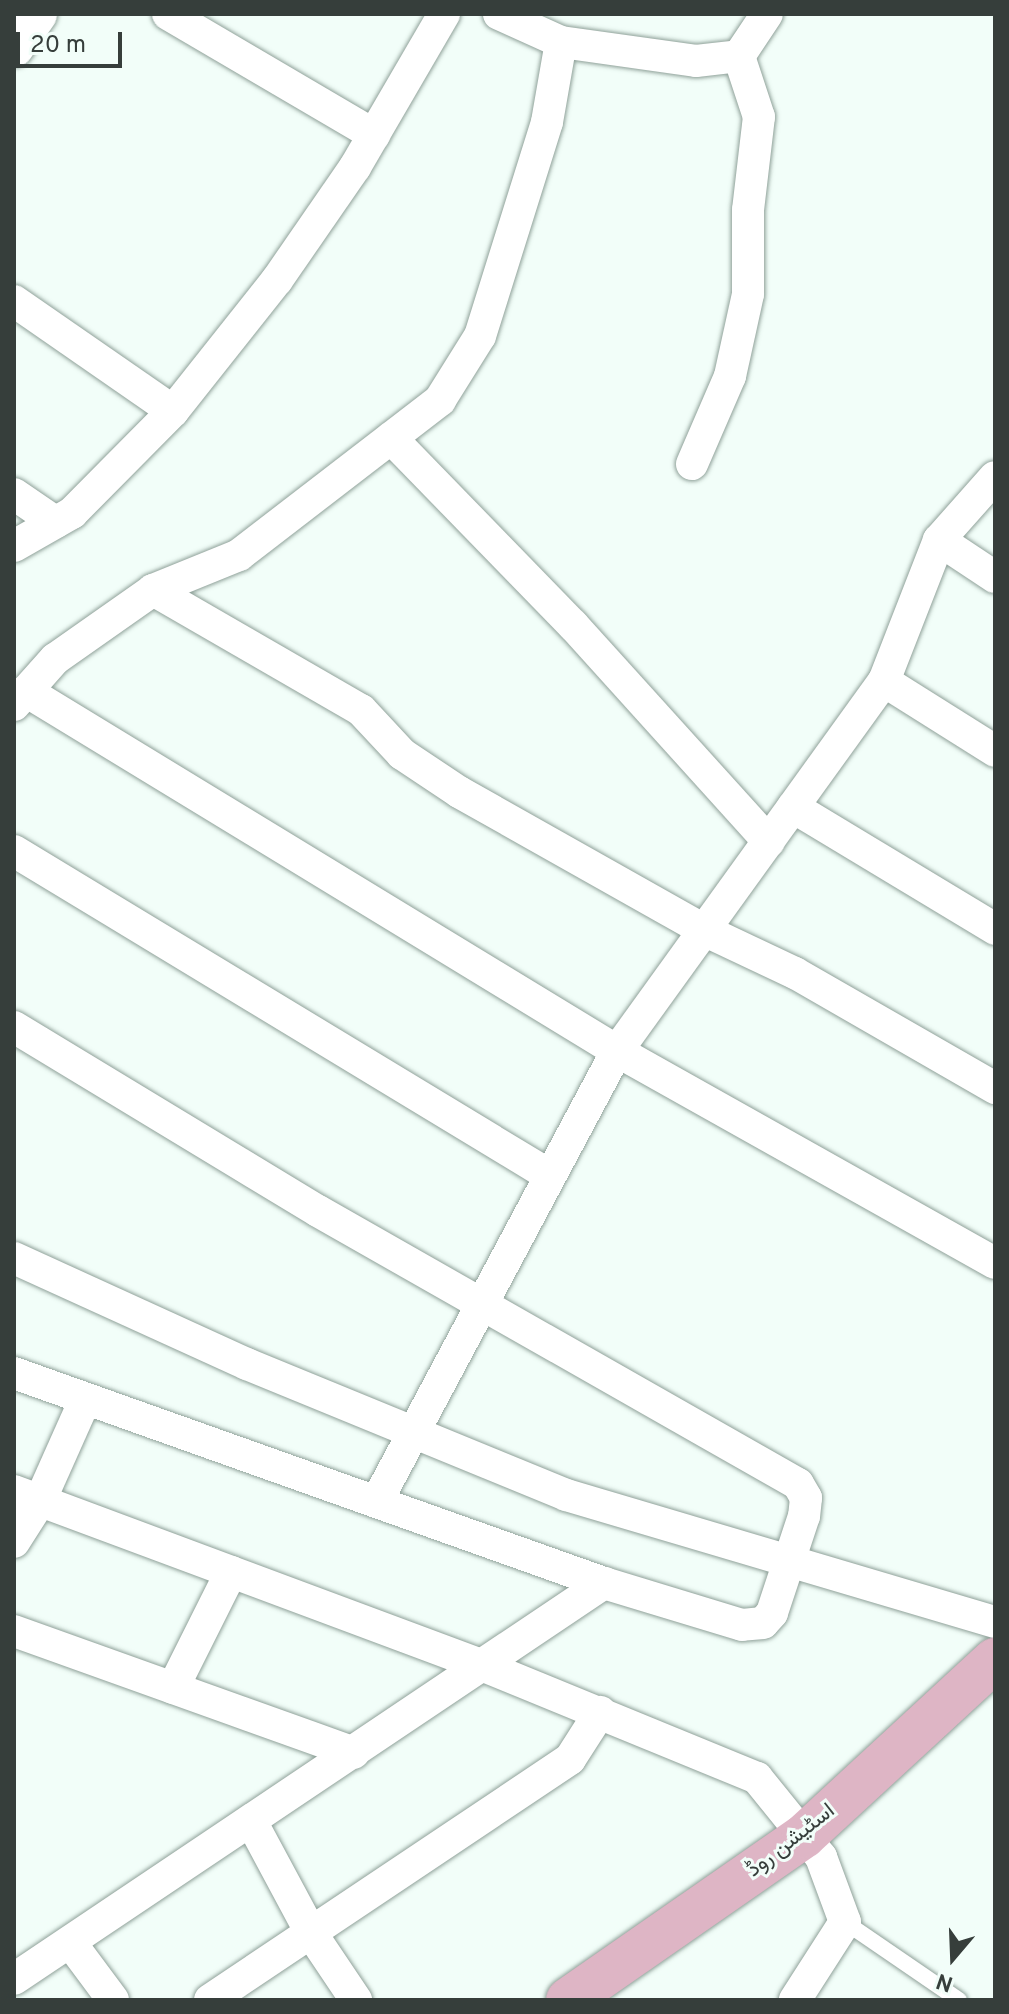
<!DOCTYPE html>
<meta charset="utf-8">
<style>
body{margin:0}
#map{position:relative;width:1009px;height:2014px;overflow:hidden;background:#f2fef9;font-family:Overpass,Vazirmatn,sans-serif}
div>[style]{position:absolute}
.roads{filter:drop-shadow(0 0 2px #8fa199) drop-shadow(0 0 2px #8fa199)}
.service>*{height:16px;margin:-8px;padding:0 8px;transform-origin:8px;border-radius:8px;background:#fff}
.minor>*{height:32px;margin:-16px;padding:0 16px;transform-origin:16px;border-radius:16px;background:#fff}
.tertiary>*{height:40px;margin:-20px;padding:0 20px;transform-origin:20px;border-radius:20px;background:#fff}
.primary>*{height:44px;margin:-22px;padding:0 22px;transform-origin:22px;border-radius:22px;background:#deb5c5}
span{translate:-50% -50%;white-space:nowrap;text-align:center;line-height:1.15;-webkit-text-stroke:6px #f2fef9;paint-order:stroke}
.street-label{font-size:22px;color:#363e3b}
.frame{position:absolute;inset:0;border:16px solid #363e3b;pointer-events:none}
.north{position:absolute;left:913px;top:1918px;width:80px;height:80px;-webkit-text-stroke:6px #f2fef9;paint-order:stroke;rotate:199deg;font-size:22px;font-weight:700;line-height:32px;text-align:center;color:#363e3b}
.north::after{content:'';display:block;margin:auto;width:28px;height:36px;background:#363e3b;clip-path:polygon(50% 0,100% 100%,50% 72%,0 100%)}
.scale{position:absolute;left:16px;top:32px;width:106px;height:36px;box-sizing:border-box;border:4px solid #363e3b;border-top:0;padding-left:10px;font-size:24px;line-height:28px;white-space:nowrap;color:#363e3b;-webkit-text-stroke:6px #f2fef9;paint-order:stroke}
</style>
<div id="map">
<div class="roads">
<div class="service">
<div style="left:845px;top:1922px;width:138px;rotate:34.4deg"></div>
</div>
<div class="minor">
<div style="left:168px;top:14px;width:239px;rotate:30.4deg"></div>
<div style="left:499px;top:14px;width:68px;rotate:24.3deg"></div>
<div style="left:561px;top:42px;width:136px;rotate:8deg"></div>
<div style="left:696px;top:61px;width:43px;rotate:-6.6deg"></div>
<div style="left:739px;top:56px;width:50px;rotate:-56.3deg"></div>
<div style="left:14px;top:301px;width:193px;rotate:34.7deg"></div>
<div style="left:391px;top:438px;width:261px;rotate:45.8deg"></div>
<div style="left:573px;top:625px;width:292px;rotate:47.9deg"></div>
<div style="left:692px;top:464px;width:96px;rotate:-66.6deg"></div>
<div style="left:730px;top:376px;width:84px;rotate:-77.6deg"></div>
<div style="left:748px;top:294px;width:84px;rotate:-90deg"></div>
<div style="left:748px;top:210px;width:94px;rotate:-83.3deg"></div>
<div style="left:759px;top:117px;width:64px;rotate:-108.2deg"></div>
<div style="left:14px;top:494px;width:50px;rotate:34.3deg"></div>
<div style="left:939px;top:540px;width:67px;rotate:33.5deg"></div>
<div style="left:14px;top:546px;width:67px;rotate:-29.6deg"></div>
<div style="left:72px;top:513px;width:144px;rotate:-45.3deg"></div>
<div style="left:173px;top:411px;width:167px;rotate:-51.6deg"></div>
<div style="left:277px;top:280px;width:137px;rotate:-55.4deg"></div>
<div style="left:355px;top:167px;width:177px;rotate:-59.8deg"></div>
<div style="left:153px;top:590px;width:240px;rotate:30deg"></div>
<div style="left:361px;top:710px;width:60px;rotate:47deg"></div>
<div style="left:402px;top:754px;width:69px;rotate:33.7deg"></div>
<div style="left:459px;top:792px;width:283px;rotate:29.4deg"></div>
<div style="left:706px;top:931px;width:98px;rotate:25.3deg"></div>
<div style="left:795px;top:973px;width:231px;rotate:29.9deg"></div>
<div style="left:884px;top:681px;width:131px;rotate:32.2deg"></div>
<div style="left:26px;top:691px;width:692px;rotate:31.35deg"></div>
<div style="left:617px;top:1051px;width:433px;rotate:29.3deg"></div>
<div style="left:14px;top:705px;width:62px;rotate:-48.3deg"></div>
<div style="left:55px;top:659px;width:120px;rotate:-35.1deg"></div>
<div style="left:153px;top:590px;width:93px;rotate:-22.1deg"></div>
<div style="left:239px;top:555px;width:254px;rotate:-37.6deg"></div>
<div style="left:440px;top:400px;width:75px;rotate:-58deg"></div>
<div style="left:480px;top:336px;width:224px;rotate:-72.6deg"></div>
<div style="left:547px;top:122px;width:81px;rotate:-80.1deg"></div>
<div style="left:793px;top:807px;width:236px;rotate:31.1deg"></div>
<div style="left:14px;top:851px;width:625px;rotate:31.2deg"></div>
<div style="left:14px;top:1027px;width:355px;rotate:31.2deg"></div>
<div style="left:318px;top:1211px;width:552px;rotate:29.63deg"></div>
<div style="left:798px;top:1484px;width:16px;rotate:60deg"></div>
<div style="left:806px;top:1498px;width:18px;rotate:96deg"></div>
<div style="left:804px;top:1516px;width:102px;rotate:108.3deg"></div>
<div style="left:772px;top:1613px;width:13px;rotate:132deg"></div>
<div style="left:763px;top:1623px;width:21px;rotate:175deg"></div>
<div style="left:742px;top:1625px;width:144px;rotate:-163.1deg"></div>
<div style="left:604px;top:1583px;width:626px;rotate:-160.41deg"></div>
<div style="left:14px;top:1258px;width:256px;rotate:24.5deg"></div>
<div style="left:247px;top:1364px;width:345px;rotate:22.3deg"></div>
<div style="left:566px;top:1495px;width:447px;rotate:16.5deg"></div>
<div style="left:14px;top:1491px;width:502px;rotate:20.42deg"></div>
<div style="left:484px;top:1666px;width:295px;rotate:22.3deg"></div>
<div style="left:757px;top:1778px;width:102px;rotate:51deg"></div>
<div style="left:821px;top:1857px;width:69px;rotate:69.7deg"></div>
<div style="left:845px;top:1922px;width:93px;rotate:122.7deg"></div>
<div style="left:377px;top:1501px;width:510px;rotate:-61.93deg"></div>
<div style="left:617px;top:1051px;width:456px;rotate:-54.2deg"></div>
<div style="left:884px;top:681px;width:151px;rotate:-68.7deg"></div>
<div style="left:939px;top:540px;width:84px;rotate:-48.4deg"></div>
<div style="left:14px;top:1542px;width:49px;rotate:-57.6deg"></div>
<div style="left:40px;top:1501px;width:111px;rotate:-66deg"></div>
<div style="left:14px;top:1631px;width:361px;rotate:19.7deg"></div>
<div style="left:173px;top:1688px;width:130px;rotate:-63.4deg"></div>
<div style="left:251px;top:1821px;width:127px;rotate:61.8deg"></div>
<div style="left:311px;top:1933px;width:81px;rotate:56.1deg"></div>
<div style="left:70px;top:1942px;width:72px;rotate:53.4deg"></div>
<div style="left:14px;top:1979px;width:711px;rotate:-33.87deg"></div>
<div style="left:210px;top:2000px;width:433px;rotate:-33.8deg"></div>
<div style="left:570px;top:1759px;width:56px;rotate:-57.4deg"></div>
</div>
<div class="tertiary">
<div style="left:14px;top:47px;width:40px;rotate:-55.1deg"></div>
</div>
<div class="primary">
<div style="left:568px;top:2000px;width:287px;rotate:-34.8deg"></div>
<div style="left:804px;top:1836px;width:260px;rotate:-42.7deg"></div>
</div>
</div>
<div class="street-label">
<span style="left:791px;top:1841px;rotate:-38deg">اسٹیشن روڈ</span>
</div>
<div class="frame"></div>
<div class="north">N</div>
<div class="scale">20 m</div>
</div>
